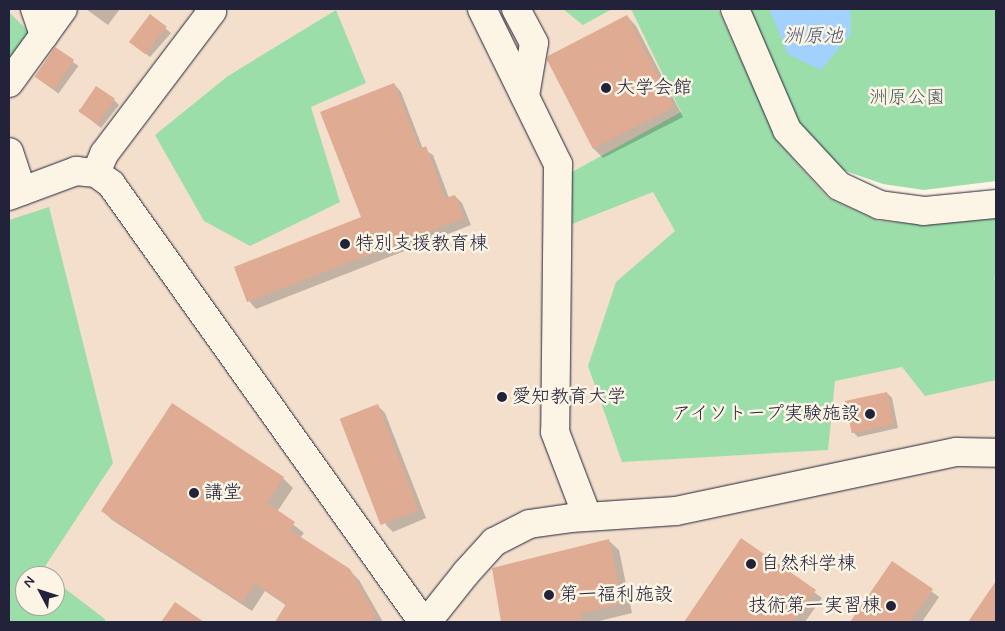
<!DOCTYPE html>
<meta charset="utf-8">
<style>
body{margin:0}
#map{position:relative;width:1005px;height:631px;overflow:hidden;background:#fcf5e5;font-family:Mynerve,"Klee One",sans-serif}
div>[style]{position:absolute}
.built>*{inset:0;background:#f3dfcc}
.green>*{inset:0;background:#9cdea9}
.water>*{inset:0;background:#a2d1fe}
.shadow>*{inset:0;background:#0003;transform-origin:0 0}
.building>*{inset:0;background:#dfab93;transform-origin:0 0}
.roads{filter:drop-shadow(0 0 1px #22223b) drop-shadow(0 0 1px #22223b)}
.minor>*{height:28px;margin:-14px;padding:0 14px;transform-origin:14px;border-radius:14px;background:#fcf5e5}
.dots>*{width:14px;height:14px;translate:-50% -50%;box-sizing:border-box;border:2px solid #fcf5e5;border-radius:50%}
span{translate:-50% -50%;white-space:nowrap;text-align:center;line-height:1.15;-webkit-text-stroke:5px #fcf5e5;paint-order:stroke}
.poi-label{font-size:19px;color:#22223b}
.left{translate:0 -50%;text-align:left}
.right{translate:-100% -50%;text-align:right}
.park-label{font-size:19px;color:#475a5c}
.water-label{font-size:20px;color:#485776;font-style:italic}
.frame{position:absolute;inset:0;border:10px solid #22223b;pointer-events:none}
.north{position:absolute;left:15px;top:566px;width:50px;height:50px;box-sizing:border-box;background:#fcf5e5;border:1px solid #a5a1a1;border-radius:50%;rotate:310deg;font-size:14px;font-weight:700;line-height:20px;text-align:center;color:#22223b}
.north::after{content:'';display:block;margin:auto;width:18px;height:22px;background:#22223b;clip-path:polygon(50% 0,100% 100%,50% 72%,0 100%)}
</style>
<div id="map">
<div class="built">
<div style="clip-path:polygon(evenodd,9px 9px,724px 9px,830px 190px,996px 210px,996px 622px,9px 622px,9px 9px,25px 576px,55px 576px,55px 606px,25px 606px,25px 576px)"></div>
</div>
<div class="green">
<div style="clip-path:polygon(563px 9px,612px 9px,583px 25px)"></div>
<div style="clip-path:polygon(631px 9px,718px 9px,778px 142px,828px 198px,878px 221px,926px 225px,996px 218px,996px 275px,994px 278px,996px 282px,996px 380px,925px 396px,902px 367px,835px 381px,828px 450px,622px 462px,588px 366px,616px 282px,675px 231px,653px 192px,572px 224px,572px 172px,681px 112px)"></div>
<div style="clip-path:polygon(741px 9px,996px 9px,996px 181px,924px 190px,883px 184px,834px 167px,793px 122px)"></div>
<div style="clip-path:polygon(336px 10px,366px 83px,311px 107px,340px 202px,250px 246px,204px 221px,155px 135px,228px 76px)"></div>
<div style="clip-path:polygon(9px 12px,33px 36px,9px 63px)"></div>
<div style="clip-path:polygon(49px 207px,113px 463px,42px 571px,48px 576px,25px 576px,25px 606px,55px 606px,55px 581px,105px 619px,105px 622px,9px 622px,9px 220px)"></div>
</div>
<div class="water">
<div style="clip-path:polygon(769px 9px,850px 9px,851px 33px,821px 70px,788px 54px)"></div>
</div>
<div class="shadow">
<div style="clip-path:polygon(86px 9px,120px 9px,108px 25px)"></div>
<div style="clip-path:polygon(150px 16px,171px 33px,150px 57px,134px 44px)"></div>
<div style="clip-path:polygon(627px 16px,636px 26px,683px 117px,603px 158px,594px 149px,548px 60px)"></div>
<div style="left:55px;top:49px;width:29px;height:34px;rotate:36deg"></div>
<div style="clip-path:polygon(394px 84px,401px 92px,423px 149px,433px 155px,449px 198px,455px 196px,462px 203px,471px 225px,256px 309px,249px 301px,363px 218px)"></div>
<div style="clip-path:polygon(114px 100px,119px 105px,101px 128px,78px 110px)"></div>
<div style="clip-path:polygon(887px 393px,892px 398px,898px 428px,858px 437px,853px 432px,847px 402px)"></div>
<div style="clip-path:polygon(173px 405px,283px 478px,293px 488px,277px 512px,304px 533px,300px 538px,349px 570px,359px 580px,383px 622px,276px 622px,287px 606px,265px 591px,252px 611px,112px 520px,103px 511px)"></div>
<div style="clip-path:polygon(378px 406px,385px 413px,426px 518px,393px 532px,386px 525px)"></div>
<div style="clip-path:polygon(742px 540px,822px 598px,805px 622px,685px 622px)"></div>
<div style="clip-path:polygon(609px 541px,619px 550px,632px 613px,595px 622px,502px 622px,493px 569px)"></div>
<div style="clip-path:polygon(892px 562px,939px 597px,922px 622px,851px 622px)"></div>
<div style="clip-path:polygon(992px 590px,996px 593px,996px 622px,970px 622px)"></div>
</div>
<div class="building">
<div style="left:150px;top:14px;width:21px;height:35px;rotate:37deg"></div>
<div style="clip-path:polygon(627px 15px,674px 107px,593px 149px,547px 60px,548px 56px)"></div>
<div style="left:55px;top:47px;width:23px;height:36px;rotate:34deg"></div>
<div style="clip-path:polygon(394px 83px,420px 149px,426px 146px,445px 198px,455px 195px,464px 218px,247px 302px,234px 267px,361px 217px,320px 112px)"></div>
<div style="left:96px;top:86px;width:23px;height:31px;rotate:34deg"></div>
<div style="left:887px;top:392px;width:33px;height:43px;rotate:78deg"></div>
<div style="clip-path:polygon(172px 403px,284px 477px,267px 503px,295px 522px,290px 530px,350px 569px,376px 615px,371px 622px,275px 622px,286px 604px,255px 583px,242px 603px,101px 511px)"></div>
<div style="left:378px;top:404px;width:114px;height:41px;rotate:69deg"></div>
<div style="clip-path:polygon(741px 538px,816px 590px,793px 622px,684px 622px)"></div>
<div style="clip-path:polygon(609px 539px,623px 603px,581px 614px,582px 622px,501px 622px,492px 568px)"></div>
<div style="clip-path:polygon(892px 561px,933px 589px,910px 622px,850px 622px)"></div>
<div style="clip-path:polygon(996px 581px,996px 622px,968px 622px)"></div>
<div style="clip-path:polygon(175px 602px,204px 622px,161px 622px)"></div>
</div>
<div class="roads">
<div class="minor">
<div style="left:482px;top:9px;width:173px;rotate:63.9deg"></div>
<div style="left:558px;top:164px;width:268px;rotate:90.6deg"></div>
<div style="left:555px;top:432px;width:90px;rotate:69.1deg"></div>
<div style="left:516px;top:9px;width:38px;rotate:62deg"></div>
<div style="left:534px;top:43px;width:54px;rotate:99.6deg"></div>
<div style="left:735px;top:9px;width:132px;rotate:66.7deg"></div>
<div style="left:787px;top:130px;width:76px;rotate:47.1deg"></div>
<div style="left:839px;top:186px;width:45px;rotate:24.9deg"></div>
<div style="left:880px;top:205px;width:44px;rotate:7.8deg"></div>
<div style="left:924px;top:211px;width:72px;rotate:-5.6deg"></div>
<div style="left:44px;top:35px;width:32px;rotate:-54deg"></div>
<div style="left:9px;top:83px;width:59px;rotate:-53.9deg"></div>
<div style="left:44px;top:35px;width:28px;rotate:-109deg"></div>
<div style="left:9px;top:152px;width:41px;rotate:71.6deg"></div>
<div style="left:96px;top:173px;width:21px;rotate:-67deg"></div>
<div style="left:104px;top:154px;width:179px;rotate:-52.9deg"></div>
<div style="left:212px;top:11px;width:4px;rotate:-146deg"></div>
<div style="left:9px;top:196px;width:72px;rotate:-20.5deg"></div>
<div style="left:76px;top:171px;width:20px;rotate:6deg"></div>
<div style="left:96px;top:173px;width:19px;rotate:36deg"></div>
<div style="left:111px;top:184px;width:538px;rotate:54.54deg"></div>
<div style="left:427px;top:622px;width:63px;rotate:-51.5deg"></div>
<div style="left:466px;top:573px;width:42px;rotate:-47.9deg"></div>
<div style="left:494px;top:542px;width:39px;rotate:-27deg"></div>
<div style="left:529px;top:524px;width:42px;rotate:-8.1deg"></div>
<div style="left:571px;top:518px;width:105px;rotate:-3.8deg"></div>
<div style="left:676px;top:511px;width:287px;rotate:-11.9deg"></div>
<div style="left:957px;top:452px;width:39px;rotate:1deg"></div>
</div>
</div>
<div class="dots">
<div style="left:606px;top:88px;background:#22223b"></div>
<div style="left:345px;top:244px;background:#22223b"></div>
<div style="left:502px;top:397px;background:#22223b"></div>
<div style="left:870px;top:414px;background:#22223b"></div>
<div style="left:194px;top:493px;background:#22223b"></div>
<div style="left:751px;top:564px;background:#22223b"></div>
<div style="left:549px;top:595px;background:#22223b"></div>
<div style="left:891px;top:606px;background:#22223b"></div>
</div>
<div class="poi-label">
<span class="left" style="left:616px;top:88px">大学会館</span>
<span class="left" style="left:355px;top:244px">特別支援教育棟</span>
<span class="left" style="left:512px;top:397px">愛知教育大学</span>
<span class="right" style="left:860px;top:414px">アイソトープ実験施設</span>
<span class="left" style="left:204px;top:493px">講堂</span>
<span class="left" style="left:761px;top:564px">自然科学棟</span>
<span class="left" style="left:559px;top:595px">第一福利施設</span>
<span class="right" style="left:881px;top:606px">技術第一実習棟</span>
</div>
<div class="park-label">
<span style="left:907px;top:98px">洲原公園</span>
</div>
<div class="water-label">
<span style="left:813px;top:36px">洲原池</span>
</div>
<div class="frame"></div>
<div class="north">N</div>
</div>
